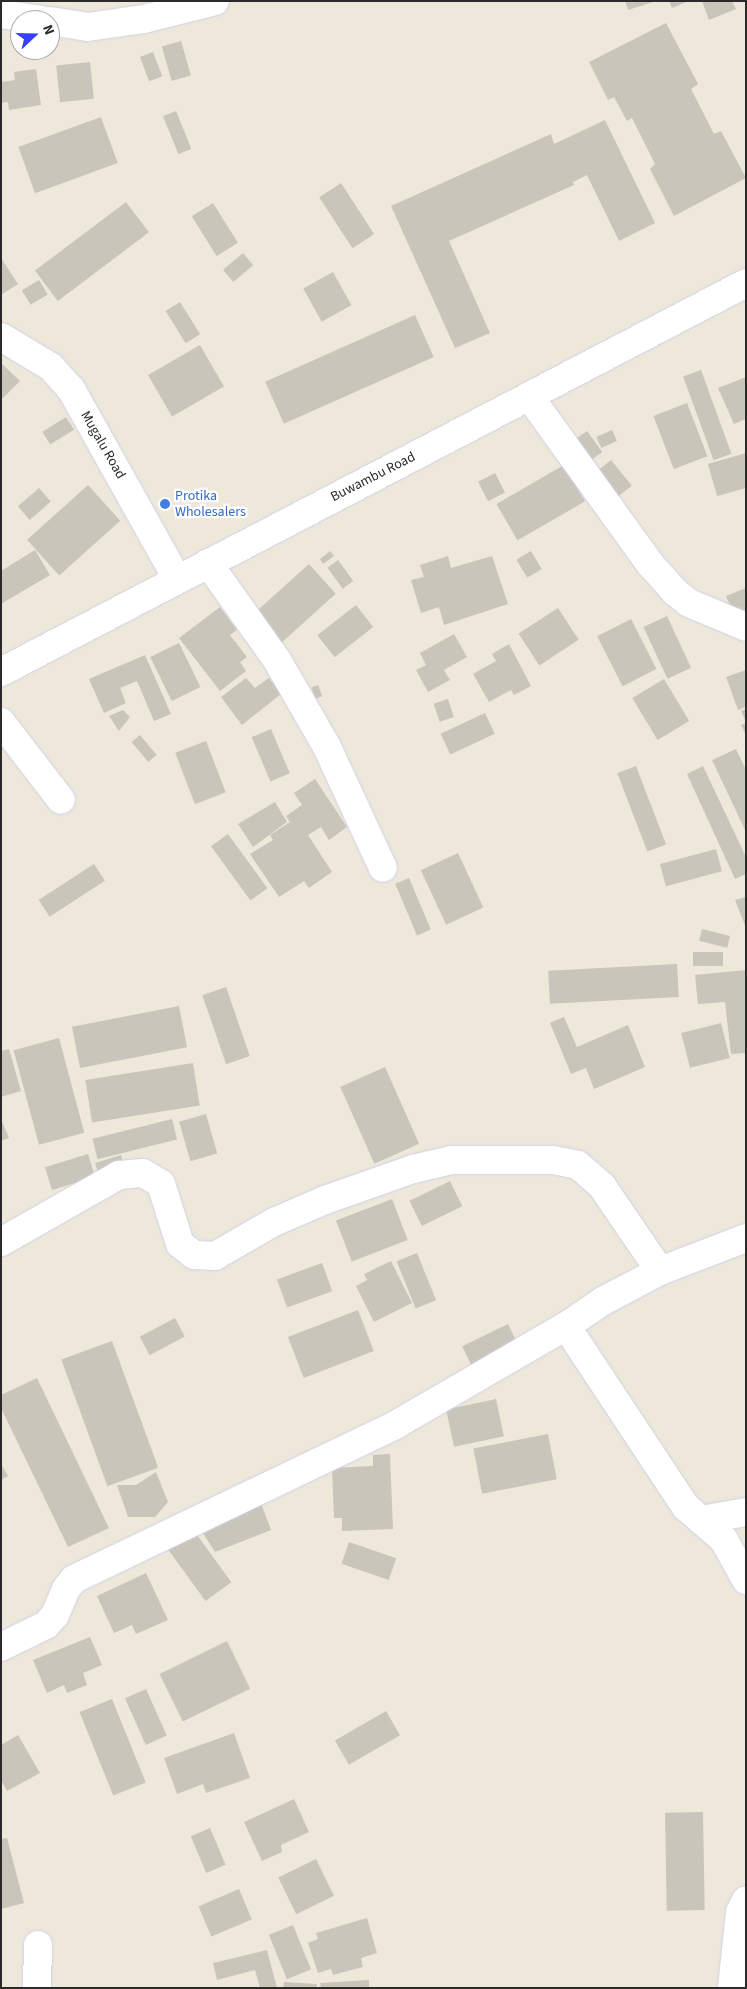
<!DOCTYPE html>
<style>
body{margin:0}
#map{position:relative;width:747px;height:1989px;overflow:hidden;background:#eee8db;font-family:"Source Sans 3",sans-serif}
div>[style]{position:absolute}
.building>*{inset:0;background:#c9c5ba;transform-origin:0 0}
.roads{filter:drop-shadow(0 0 1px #d0d1e5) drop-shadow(0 0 1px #d0d1e5)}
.minor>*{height:28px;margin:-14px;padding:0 14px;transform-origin:14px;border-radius:14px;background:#fff}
.dots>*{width:14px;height:14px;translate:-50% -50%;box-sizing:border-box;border:2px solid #fff;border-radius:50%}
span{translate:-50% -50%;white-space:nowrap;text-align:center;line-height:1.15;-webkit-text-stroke:4.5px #fff;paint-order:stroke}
.street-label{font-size:14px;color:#2a2a2a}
.shop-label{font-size:14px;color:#366cbe}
.left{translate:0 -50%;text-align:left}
.frame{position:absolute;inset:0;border:2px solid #2a2a2a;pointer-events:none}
.north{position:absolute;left:10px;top:10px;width:50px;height:50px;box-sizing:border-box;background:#fff;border:1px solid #aaa;border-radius:50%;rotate:69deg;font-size:14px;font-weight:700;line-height:20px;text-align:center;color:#2a2a2a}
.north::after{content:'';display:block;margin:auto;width:18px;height:22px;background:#3740ff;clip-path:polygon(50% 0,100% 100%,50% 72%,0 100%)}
</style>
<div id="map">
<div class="building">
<div style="clip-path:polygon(625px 1px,653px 1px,653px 2px,628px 10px)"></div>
<div style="clip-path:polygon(669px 1px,689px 1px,672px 8px)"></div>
<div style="clip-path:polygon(702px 1px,732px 1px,736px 9px,709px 20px)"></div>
<div style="clip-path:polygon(666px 23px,698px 84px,691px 89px,714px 134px,721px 131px,746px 178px,674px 216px,650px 169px,655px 164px,632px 118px,627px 121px,614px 97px,608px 100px,589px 62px)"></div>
<div style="left:181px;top:41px;width:36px;height:20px;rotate:74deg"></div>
<div style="left:153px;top:52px;width:26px;height:14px;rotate:69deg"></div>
<div style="left:90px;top:62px;width:37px;height:34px;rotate:84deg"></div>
<div style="clip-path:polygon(36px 69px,41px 105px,9px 110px,8px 102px,1px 103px,1px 82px,15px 80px,14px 72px)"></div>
<div style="left:176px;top:111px;width:41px;height:14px;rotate:68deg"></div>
<div style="left:101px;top:117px;width:49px;height:88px;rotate:70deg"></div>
<div style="clip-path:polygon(605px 120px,655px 223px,619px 241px,587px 175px,573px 182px,574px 185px,449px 241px,490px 333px,455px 348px,391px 206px,551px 134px,554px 144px)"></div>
<div style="left:341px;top:183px;width:61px;height:26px;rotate:57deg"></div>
<div style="left:126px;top:202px;width:38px;height:114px;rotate:53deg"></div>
<div style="left:213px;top:203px;width:47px;height:25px;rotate:58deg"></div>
<div style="left:243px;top:253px;width:16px;height:26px;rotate:50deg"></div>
<div style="clip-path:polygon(1px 258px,18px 284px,1px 295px)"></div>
<div style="left:333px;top:272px;width:38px;height:34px;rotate:61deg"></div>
<div style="left:39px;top:280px;width:17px;height:20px;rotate:59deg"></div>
<div style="left:180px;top:302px;width:38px;height:17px;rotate:58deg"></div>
<div style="left:415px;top:315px;width:46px;height:164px;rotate:66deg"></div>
<div style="left:200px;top:345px;width:48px;height:60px;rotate:60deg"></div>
<div style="clip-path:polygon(1px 363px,20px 381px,1px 400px)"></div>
<div style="left:701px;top:370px;width:89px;height:19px;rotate:70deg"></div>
<div style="clip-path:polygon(746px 377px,746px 419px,734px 424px,718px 388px)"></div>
<div style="left:687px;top:403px;width:57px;height:36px;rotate:69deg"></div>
<div style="left:66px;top:417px;width:15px;height:28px;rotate:58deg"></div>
<div style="left:612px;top:430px;width:12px;height:17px;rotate:66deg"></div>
<div style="left:587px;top:431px;width:26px;height:18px;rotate:54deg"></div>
<div style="clip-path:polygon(746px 453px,746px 488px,717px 496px,708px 464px)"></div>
<div style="left:611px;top:460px;width:33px;height:21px;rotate:51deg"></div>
<div style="left:564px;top:465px;width:42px;height:78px;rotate:60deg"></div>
<div style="left:495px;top:473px;width:22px;height:19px;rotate:63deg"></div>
<div style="left:88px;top:485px;width:48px;height:82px;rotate:48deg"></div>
<div style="left:39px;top:488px;width:18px;height:28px;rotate:49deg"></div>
<div style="clip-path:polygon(35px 550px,50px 575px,1px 604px,1px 571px)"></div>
<div style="clip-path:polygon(330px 551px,334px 556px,323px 564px,320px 559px)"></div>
<div style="left:531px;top:551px;width:21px;height:17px;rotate:59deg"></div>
<div style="clip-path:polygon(448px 556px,451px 568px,492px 556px,508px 604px,444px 625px,439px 607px,421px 613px,411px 580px,424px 577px,420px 565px)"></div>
<div style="left:338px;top:560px;width:26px;height:13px;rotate:54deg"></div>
<div style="left:309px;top:564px;width:40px;height:78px;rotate:48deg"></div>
<div style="clip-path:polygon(746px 588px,746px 618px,737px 622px,726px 596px)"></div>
<div style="left:356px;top:605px;width:28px;height:49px;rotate:52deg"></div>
<div style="clip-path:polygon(220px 607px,237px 630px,230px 635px,247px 657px,240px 662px,246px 671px,220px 691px,179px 638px)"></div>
<div style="left:558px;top:608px;width:38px;height:47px;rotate:57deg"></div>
<div style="left:667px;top:616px;width:57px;height:26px;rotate:65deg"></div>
<div style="left:631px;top:619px;width:56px;height:38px;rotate:63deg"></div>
<div style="clip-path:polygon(454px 634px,467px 657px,444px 670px,450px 680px,428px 692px,416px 670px,426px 665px,420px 653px)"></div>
<div style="left:179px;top:643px;width:49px;height:32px;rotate:64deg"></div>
<div style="clip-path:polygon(509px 644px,531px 686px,514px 695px,511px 690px,489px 702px,473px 674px,496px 661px,492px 654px)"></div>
<div style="clip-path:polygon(145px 655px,171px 714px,154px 721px,137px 681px,120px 688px,126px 703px,104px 713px,89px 679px)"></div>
<div style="clip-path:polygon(746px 670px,746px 707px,738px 710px,726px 677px)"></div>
<div style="clip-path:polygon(246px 678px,255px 688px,269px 678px,281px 694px,242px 725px,221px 697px)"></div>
<div style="left:664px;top:679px;width:49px;height:37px;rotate:59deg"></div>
<div style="left:318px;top:685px;width:12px;height:7px;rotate:70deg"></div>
<div style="left:448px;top:699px;width:19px;height:15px;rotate:72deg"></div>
<div style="clip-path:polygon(746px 709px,746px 722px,741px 711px)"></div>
<div style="clip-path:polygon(123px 710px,130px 717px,119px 731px,109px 716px)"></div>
<div style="left:485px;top:713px;width:23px;height:49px;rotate:65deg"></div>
<div style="clip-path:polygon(746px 723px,746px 735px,741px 725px)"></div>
<div style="left:271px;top:729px;width:48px;height:21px;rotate:67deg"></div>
<div style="left:140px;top:735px;width:26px;height:11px;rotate:50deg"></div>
<div style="left:206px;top:741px;width:55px;height:33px;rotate:69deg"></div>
<div style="clip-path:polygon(736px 749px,746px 770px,746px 832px,712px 760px)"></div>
<div style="left:636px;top:766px;width:84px;height:20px;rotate:69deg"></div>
<div style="clip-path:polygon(703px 766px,746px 857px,746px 874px,735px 879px,687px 774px)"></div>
<div style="clip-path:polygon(315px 779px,347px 827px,329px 840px,321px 827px,308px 835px,332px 872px,309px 888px,304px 881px,279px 897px,250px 854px,273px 840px,270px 835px,290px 822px,286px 816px,302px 805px,294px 793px)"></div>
<div style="clip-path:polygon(275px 802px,287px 822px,253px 847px,238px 824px)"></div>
<div style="left:228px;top:834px;width:67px;height:21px;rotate:54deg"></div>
<div style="left:716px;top:849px;width:23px;height:58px;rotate:75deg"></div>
<div style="left:458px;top:853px;width:60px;height:41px;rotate:65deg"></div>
<div style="left:94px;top:864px;width:20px;height:66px;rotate:57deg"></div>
<div style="left:409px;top:878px;width:56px;height:15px;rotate:67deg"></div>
<div style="clip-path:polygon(746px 897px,746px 928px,735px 900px)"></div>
<div style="left:702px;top:929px;width:29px;height:12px;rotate:14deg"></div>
<div style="left:693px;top:952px;width:30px;height:14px"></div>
<div style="left:677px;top:964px;width:33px;height:129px;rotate:87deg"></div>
<div style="clip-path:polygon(746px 970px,746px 1053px,731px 1054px,725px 1002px,698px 1004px,695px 975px)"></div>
<div style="left:226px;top:987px;width:73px;height:25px;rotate:71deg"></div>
<div style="left:179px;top:1006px;width:42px;height:109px;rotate:79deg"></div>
<div style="clip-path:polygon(564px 1017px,577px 1047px,628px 1025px,645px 1067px,594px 1089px,586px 1068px,571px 1074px,550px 1023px)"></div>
<div style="left:721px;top:1023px;width:36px;height:41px;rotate:76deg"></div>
<div style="left:59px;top:1038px;width:98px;height:47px;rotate:75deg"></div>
<div style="clip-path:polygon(9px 1049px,21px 1091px,1px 1097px,1px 1051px)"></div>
<div style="left:193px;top:1063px;width:43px;height:109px;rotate:81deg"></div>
<div style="left:385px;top:1067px;width:84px;height:49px;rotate:66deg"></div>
<div style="left:206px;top:1114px;width:41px;height:28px;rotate:74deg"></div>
<div style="clip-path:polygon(1px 1119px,9px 1138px,1px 1141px)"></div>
<div style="left:172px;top:1119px;width:21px;height:82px;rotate:76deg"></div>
<div style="left:88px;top:1154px;width:24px;height:45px;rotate:73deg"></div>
<div style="left:121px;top:1155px;width:14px;height:27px;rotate:73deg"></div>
<div style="left:450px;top:1181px;width:28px;height:45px;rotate:64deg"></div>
<div style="left:392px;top:1199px;width:44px;height:60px;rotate:69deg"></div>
<div style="left:417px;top:1253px;width:51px;height:22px;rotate:68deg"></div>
<div style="clip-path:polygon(391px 1261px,412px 1303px,374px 1322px,356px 1286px,367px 1280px,364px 1274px)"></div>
<div style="left:322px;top:1263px;width:30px;height:48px;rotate:70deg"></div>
<div style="left:358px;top:1310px;width:44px;height:75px;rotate:69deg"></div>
<div style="left:175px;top:1318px;width:21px;height:40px;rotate:62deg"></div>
<div style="left:508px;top:1324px;width:25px;height:51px;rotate:64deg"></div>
<div style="left:112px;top:1341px;width:135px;height:54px;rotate:70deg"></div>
<div style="clip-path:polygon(37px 1378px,109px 1528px,68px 1547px,1px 1408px,1px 1395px)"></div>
<div style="left:496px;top:1399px;width:38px;height:51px;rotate:78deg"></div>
<div style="left:548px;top:1434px;width:46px;height:76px;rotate:79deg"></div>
<div style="clip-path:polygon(390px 1454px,393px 1529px,342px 1531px,342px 1518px,334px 1518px,332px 1468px,373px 1466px,373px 1455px)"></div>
<div style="clip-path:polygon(1px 1464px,8px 1476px,1px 1480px)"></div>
<div style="clip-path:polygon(156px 1472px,168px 1502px,155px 1517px,128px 1517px,117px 1485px,136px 1485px)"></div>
<div style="clip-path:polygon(259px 1498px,271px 1530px,215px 1552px,199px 1527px)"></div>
<div style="left:192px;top:1528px;width:67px;height:32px;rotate:54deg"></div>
<div style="left:349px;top:1542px;width:50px;height:23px;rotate:19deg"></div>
<div style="clip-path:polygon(146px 1573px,168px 1620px,136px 1634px,132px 1625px,114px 1633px,97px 1596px)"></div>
<div style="clip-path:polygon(90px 1637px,102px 1665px,83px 1673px,87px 1685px,67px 1693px,64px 1685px,47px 1693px,33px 1660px)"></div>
<div style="left:227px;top:1641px;width:53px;height:75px;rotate:64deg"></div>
<div style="left:146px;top:1689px;width:51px;height:23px;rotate:66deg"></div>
<div style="left:112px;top:1699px;width:90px;height:35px;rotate:68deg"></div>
<div style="left:386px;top:1711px;width:28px;height:59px;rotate:60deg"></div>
<div style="clip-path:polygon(234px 1733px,250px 1778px,206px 1793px,203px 1784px,177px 1794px,164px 1758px)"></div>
<div style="clip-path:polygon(18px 1735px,40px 1773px,7px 1791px,1px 1780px,1px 1745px)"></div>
<div style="clip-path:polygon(294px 1799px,309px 1832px,281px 1845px,282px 1852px,262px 1861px,244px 1822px)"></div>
<div style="left:703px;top:1812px;width:98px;height:38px;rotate:89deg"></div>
<div style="left:210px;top:1828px;width:40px;height:21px;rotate:67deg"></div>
<div style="clip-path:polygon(7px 1838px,24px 1903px,1px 1909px,1px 1839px)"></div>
<div style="left:316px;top:1859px;width:41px;height:42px;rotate:64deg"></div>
<div style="left:239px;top:1889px;width:33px;height:44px;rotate:67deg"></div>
<div style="clip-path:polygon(367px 1918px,377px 1953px,361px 1958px,363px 1967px,333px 1975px,331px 1969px,318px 1973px,308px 1943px,318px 1939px,316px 1933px)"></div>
<div style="left:293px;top:1925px;width:48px;height:26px;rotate:68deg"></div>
<div style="clip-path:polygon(267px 1950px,277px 1988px,260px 1988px,255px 1970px,217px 1980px,213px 1963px)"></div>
<div style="clip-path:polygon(369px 1980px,369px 1988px,321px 1988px,320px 1983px)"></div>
<div style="clip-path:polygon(284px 1982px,317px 1984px,316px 1988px,283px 1988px)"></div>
</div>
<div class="roads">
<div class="minor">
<div style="left:1px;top:14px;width:40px;rotate:8.5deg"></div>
<div style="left:50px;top:21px;width:38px;rotate:9deg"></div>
<div style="left:88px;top:27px;width:57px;rotate:-8.1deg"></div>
<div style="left:144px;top:19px;width:73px;rotate:-14.2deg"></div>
<div style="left:1px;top:337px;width:58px;rotate:31deg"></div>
<div style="left:51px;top:367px;width:30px;rotate:48deg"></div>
<div style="left:71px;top:389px;width:218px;rotate:60.8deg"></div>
<div style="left:529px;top:396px;width:208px;rotate:54.2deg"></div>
<div style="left:651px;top:565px;width:36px;rotate:48deg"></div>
<div style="left:675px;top:592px;width:18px;rotate:38deg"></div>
<div style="left:689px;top:603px;width:62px;rotate:22.8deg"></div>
<div style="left:208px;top:563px;width:119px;rotate:54.6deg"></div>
<div style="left:277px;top:660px;width:100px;rotate:60.1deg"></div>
<div style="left:327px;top:747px;width:133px;rotate:65.2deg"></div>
<div style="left:1px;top:672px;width:840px;rotate:-27.57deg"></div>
<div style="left:1px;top:722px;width:98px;rotate:52.4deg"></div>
<div style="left:1px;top:1242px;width:136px;rotate:-29.6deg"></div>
<div style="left:119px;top:1175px;width:24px;rotate:-5deg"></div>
<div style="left:143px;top:1173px;width:21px;rotate:31deg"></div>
<div style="left:161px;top:1184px;width:63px;rotate:72.4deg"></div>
<div style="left:180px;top:1244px;width:18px;rotate:38deg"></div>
<div style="left:194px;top:1255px;width:21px;rotate:3deg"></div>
<div style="left:215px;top:1256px;width:68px;rotate:-30deg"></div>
<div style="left:274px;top:1222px;width:56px;rotate:-23.3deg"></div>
<div style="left:325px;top:1200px;width:93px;rotate:-19.4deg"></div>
<div style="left:413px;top:1169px;width:39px;rotate:-13deg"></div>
<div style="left:451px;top:1160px;width:102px"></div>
<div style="left:553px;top:1160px;width:25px;rotate:11deg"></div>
<div style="left:578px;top:1165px;width:32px;rotate:41deg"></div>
<div style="left:602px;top:1186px;width:103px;rotate:55.7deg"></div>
<div style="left:566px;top:1326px;width:217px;rotate:56.5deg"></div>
<div style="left:686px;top:1507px;width:50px;rotate:41deg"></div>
<div style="left:724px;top:1540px;width:46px;rotate:61.2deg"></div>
<div style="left:701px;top:1520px;width:46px;rotate:-10.1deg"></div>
<div style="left:1px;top:1647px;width:50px;rotate:-26.1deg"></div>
<div style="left:46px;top:1625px;width:13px;rotate:-48deg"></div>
<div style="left:55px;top:1615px;width:28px;rotate:-67deg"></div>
<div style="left:66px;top:1589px;width:13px;rotate:-51deg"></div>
<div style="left:74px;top:1579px;width:358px;rotate:-25.6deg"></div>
<div style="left:397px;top:1424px;width:195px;rotate:-30.1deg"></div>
<div style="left:566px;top:1326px;width:45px;rotate:-34deg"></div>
<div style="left:603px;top:1301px;width:64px;rotate:-27.8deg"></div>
<div style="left:660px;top:1271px;width:92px;rotate:-21deg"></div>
<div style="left:37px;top:1988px;width:43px;rotate:-88.7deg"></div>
<div style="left:732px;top:1988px;width:76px;rotate:-84deg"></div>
<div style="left:740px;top:1912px;width:13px;rotate:-63deg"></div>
</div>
</div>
<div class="dots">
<div style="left:165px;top:504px;background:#3f7fe0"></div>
</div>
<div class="street-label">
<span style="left:103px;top:445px;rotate:60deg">Mugalu Road</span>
<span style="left:373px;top:477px;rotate:-27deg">Buwambu Road</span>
</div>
<div class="shop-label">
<span class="left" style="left:175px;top:504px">Protika<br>Wholesalers</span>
</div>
<div class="frame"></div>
<div class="north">N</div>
</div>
